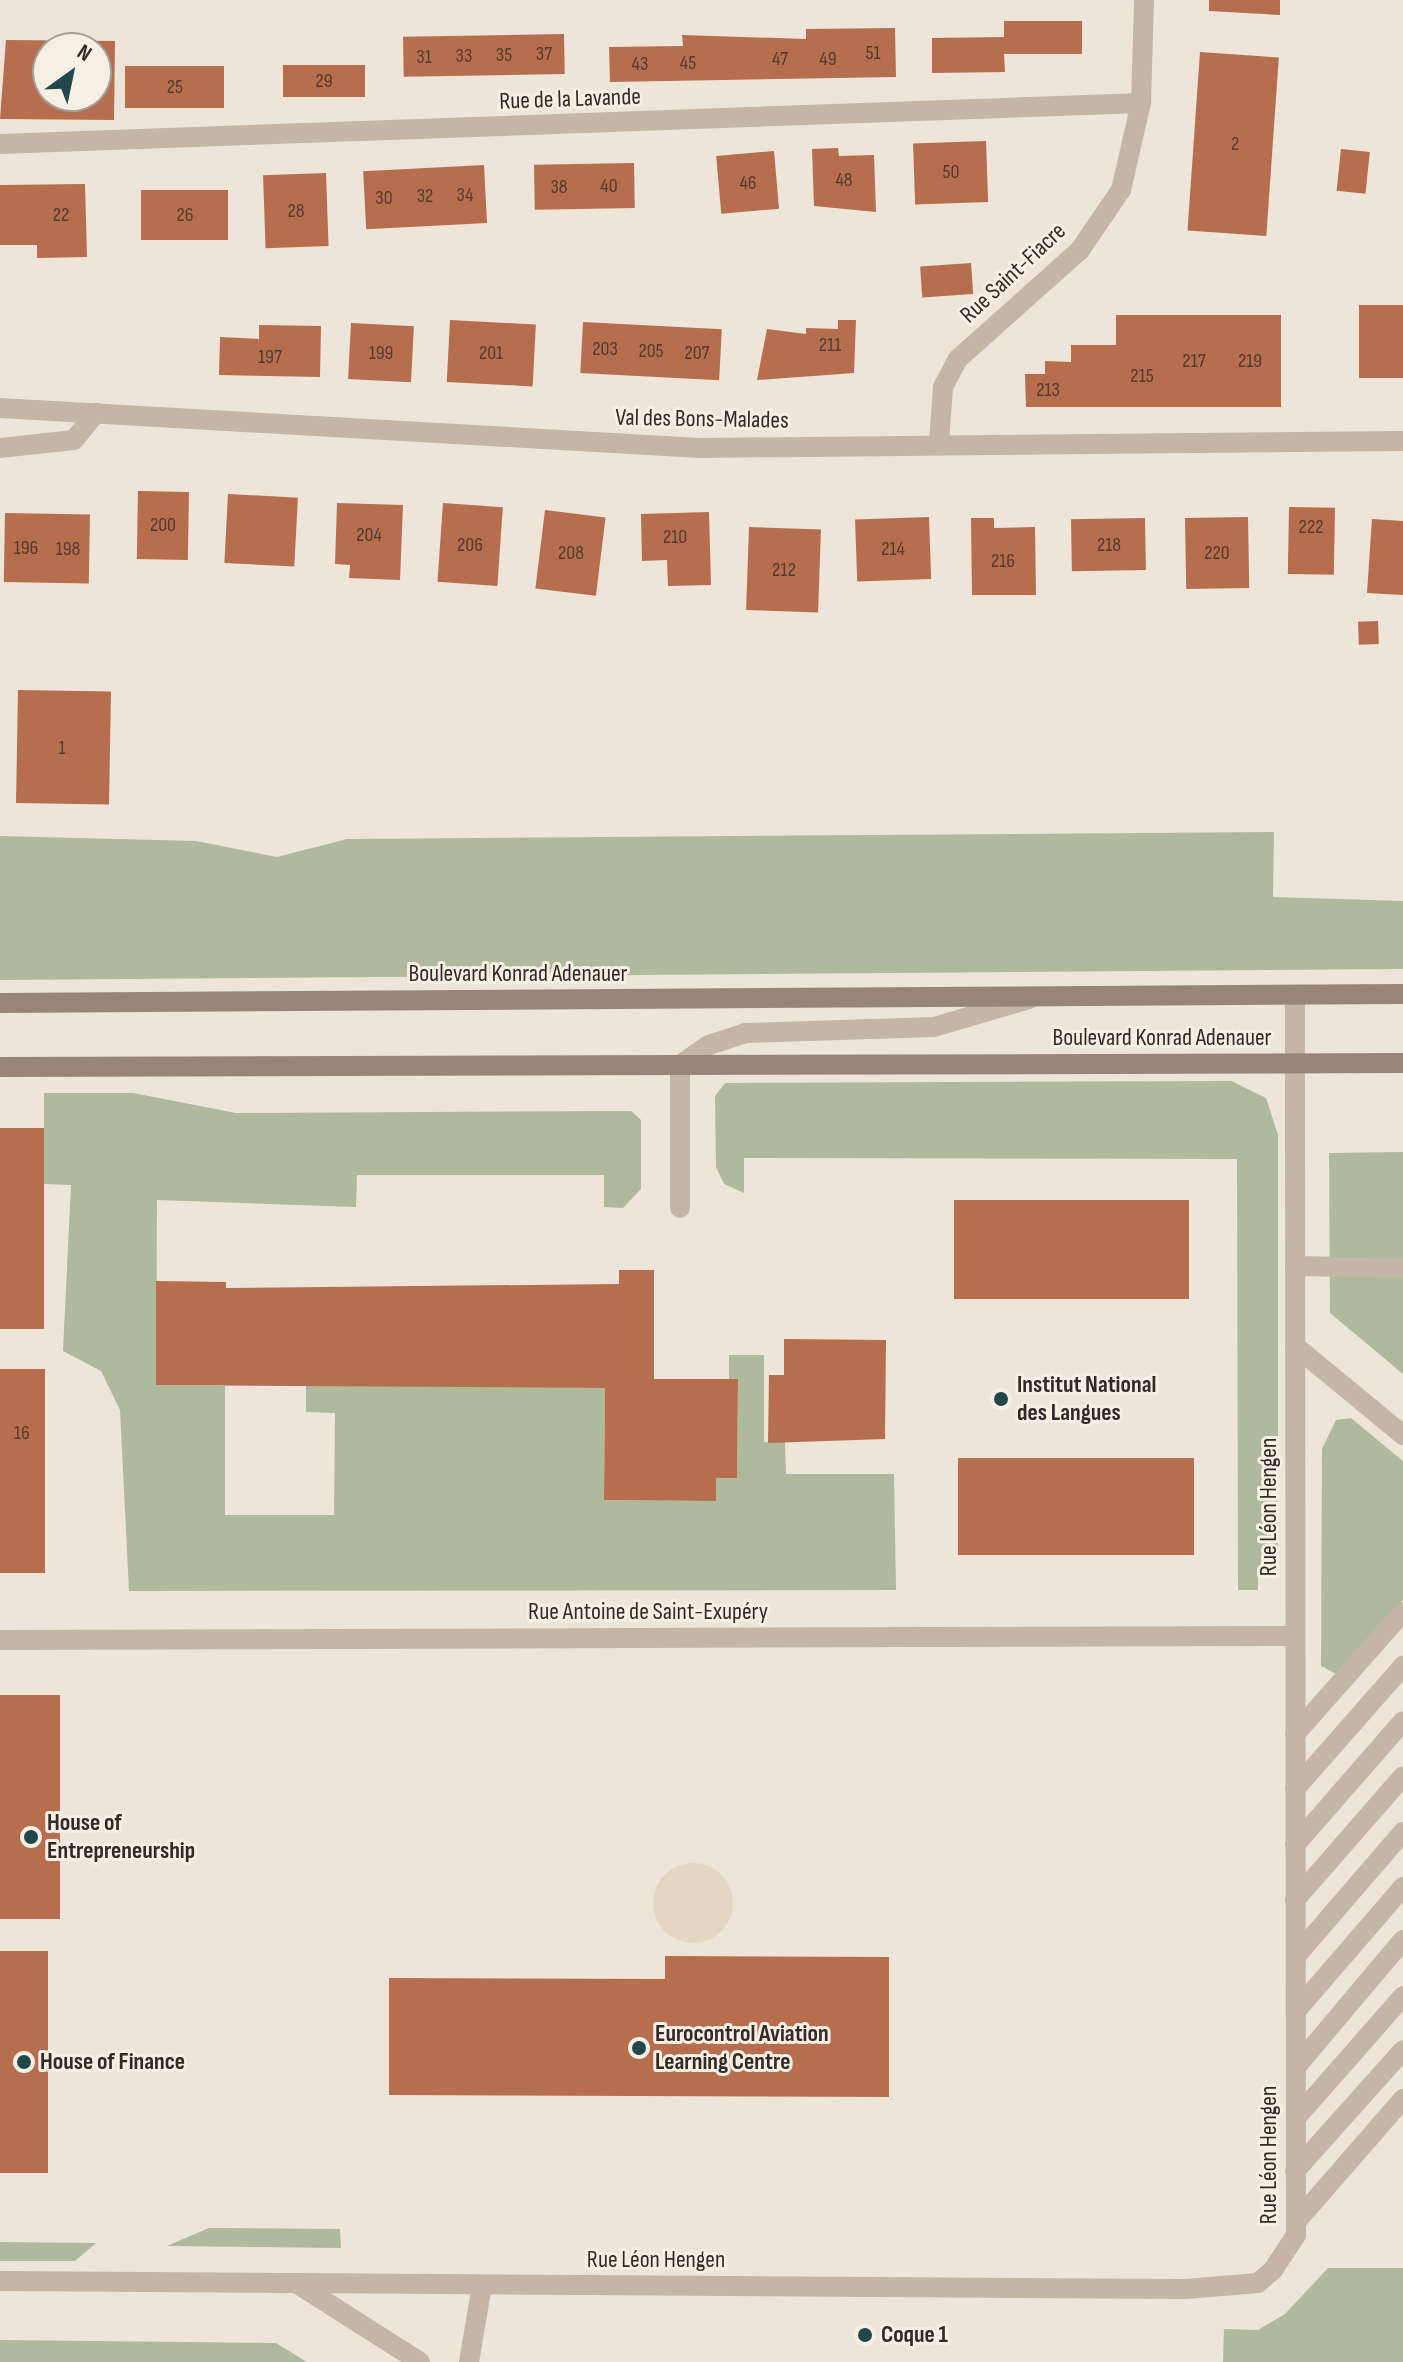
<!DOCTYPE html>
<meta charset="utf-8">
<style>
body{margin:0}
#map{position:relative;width:1403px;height:2362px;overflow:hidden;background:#ede5d9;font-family:"Sofia Sans Condensed",sans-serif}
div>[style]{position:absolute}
.green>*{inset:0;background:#aeba9b}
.plaza>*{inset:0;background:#e4d7c2}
.round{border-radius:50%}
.building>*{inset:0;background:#b66e4e;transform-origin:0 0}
.lane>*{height:20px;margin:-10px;padding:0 10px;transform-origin:10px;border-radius:10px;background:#c3b6a7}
.street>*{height:20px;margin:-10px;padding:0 10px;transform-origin:10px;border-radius:10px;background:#c3b6a7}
.secondary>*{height:20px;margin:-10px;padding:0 10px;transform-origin:10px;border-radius:10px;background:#978579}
.dots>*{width:22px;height:22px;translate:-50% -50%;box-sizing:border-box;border:4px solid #f6efe4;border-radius:50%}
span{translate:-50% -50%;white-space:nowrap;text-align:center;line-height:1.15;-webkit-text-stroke:6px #f6efe4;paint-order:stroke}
.number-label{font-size:20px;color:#523b30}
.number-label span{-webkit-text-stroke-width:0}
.street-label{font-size:24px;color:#312a26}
.poi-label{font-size:24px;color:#312a26;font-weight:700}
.left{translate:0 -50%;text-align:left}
.north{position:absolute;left:32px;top:32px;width:80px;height:80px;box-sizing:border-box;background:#f6efe4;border:2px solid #a7a098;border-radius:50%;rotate:33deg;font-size:22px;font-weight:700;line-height:32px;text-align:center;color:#312a26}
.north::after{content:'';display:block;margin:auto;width:28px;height:36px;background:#21474d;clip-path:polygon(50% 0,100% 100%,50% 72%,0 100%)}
</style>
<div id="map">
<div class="green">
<div style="clip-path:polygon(1274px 832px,1273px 897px,1403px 901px,1403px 969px,0 980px,0 836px,196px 841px,277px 857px,347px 839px)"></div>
<div style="clip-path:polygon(1231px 1081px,1266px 1098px,1278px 1135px,1278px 1575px,1258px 1576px,1258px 1590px,1238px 1590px,1237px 1159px,744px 1158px,744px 1193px,724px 1184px,716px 1167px,715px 1096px,725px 1083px)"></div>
<div style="clip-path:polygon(44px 1093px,133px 1093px,236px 1113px,631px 1111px,641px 1120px,641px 1189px,623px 1208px,604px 1207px,604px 1175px,357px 1175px,356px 1207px,157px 1200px,156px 1385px,225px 1386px,225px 1515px,334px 1515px,335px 1413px,306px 1412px,306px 1382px,605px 1388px,604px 1500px,716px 1501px,716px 1478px,737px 1478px,738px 1380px,729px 1380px,729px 1355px,764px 1355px,764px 1442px,785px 1442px,786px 1474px,894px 1474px,896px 1590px,129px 1591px,120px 1410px,101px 1371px,63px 1351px,71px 1185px,44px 1184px)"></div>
<div style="clip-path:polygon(1403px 1152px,1403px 1374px,1330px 1313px,1329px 1153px)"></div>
<div style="clip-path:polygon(1351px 1418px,1403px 1461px,1403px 1600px,1340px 1676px,1321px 1666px,1322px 1449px,1336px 1420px)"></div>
<div style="clip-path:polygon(209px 2228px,340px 2229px,341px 2248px,167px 2246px)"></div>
<div style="clip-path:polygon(0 2242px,96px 2243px,75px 2261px,0 2261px)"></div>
<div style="clip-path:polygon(1328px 2268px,1403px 2268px,1403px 2362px,1223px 2362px,1224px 2329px,1258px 2330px,1285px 2314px)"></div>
<div style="clip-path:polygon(0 2340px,276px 2343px,307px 2362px,0 2362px)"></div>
</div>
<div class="plaza">
<div class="round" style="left:653px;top:1863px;width:80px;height:80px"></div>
</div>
<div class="building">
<div style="clip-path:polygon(1209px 0,1280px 0,1280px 15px,1209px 11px)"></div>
<div style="clip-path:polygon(1004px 21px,1082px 21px,1082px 54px,1004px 54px,1005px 72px,932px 73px,932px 38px,1004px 37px)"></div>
<div style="clip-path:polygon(895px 28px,896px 77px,610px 82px,609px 47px,683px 46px,682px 35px,806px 39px,806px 29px)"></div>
<div style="left:564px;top:34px;width:40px;height:161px;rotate:89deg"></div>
<div style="clip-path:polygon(evenodd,6px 40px,115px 41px,114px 120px,0 119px,6px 40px,48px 48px,96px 48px,96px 96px,48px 96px,48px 48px)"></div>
<div style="left:1200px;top:52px;width:79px;height:179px;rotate:4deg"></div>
<div style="left:283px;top:65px;width:82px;height:32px"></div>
<div style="left:125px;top:66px;width:99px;height:42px"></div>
<div style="left:986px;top:141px;width:61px;height:73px;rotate:88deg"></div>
<div style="clip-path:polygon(838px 148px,839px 156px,874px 155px,876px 212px,814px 206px,812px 149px)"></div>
<div style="left:1341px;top:149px;width:29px;height:42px;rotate:6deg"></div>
<div style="left:774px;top:151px;width:58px;height:58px;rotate:85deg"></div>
<div style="left:634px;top:163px;width:45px;height:100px;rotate:89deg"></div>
<div style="left:484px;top:165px;width:58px;height:121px;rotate:87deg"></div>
<div style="left:326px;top:173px;width:73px;height:63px;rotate:88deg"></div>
<div style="clip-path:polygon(85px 184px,87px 257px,37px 258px,37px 245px,0 245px,0 185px)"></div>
<div style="left:228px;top:190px;width:50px;height:87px;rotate:90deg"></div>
<div style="left:971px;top:263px;width:31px;height:51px;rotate:86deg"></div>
<div style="left:1403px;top:305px;width:73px;height:44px;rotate:90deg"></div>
<div style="clip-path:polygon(1116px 315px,1281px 315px,1281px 407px,1026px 407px,1025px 374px,1045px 374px,1045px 361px,1071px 362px,1071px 345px,1116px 345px)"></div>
<div style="left:450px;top:320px;width:86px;height:62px;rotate:3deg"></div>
<div style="clip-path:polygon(838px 320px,856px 320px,854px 373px,757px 380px,767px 329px,806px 334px,806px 328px,838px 329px)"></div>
<div style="left:583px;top:322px;width:139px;height:51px;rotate:3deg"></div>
<div style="left:351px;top:323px;width:63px;height:56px;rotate:3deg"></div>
<div style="clip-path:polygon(259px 325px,321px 326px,320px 377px,219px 375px,220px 337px,259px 339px)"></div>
<div style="left:138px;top:491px;width:51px;height:68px;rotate:1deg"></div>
<div style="left:228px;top:494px;width:70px;height:69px;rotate:3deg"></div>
<div style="clip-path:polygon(337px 503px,403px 505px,400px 580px,349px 578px,350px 565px,335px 564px)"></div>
<div style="left:443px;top:503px;width:60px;height:79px;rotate:4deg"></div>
<div style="left:1289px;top:507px;width:46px;height:67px;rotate:1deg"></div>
<div style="left:545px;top:510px;width:61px;height:79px;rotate:7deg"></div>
<div style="clip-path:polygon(709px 512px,711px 585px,668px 586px,667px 560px,642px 561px,641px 514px)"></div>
<div style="left:5px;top:513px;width:85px;height:69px;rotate:1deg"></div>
<div style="left:929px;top:517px;width:62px;height:74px;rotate:88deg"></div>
<div style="left:1248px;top:517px;width:71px;height:63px;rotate:89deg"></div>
<div style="clip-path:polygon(971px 518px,994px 518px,994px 528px,1035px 527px,1036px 595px,972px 595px)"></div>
<div style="left:1145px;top:518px;width:52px;height:74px;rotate:89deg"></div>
<div style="clip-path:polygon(1372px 519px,1403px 521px,1403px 595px,1367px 593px)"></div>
<div style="left:749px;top:527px;width:72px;height:83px;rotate:2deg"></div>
<div style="left:1378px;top:621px;width:23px;height:20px;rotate:88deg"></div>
<div style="left:18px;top:690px;width:93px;height:113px;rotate:1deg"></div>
<div style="left:0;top:1128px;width:44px;height:201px"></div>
<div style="left:954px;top:1200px;width:235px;height:99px"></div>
<div style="clip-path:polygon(619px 1270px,654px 1270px,654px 1379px,738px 1379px,737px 1478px,716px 1478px,716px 1501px,604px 1500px,605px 1388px,156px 1385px,156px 1281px,226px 1282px,226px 1288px,619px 1284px)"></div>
<div style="clip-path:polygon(784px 1339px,886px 1340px,885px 1439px,768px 1443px,769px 1375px,784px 1375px)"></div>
<div style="left:0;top:1369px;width:45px;height:204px"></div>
<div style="left:958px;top:1458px;width:236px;height:97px"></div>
<div style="left:0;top:1695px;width:60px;height:224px"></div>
<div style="left:0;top:1951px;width:48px;height:222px"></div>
<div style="clip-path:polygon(665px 1956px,889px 1957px,889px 2097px,389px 2095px,389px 1978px,665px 1979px)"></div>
</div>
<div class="lane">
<div style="left:680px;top:1208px;width:143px;rotate:-90deg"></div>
<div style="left:680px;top:1065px;width:35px;rotate:-35deg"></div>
<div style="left:709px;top:1045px;width:38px;rotate:-18deg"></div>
<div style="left:745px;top:1033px;width:189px;rotate:-1.8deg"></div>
<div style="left:934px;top:1027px;width:99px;rotate:-16.4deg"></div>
<div style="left:1295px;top:1266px;width:108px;rotate:1.1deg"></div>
<div style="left:1295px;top:1346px;width:140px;rotate:39.5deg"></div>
<div style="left:1295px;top:1734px;width:163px;rotate:-48.5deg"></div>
<div style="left:1295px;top:1789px;width:164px;rotate:-48.7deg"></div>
<div style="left:1295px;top:1845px;width:164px;rotate:-48.9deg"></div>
<div style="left:1295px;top:1900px;width:164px;rotate:-48.9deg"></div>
<div style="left:1296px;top:1956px;width:164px;rotate:-49.2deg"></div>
<div style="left:1296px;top:2011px;width:164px;rotate:-49.2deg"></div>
<div style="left:1296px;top:2067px;width:166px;rotate:-49.9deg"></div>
<div style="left:1296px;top:2118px;width:162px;rotate:-48.7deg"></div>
<div style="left:1295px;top:2171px;width:162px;rotate:-48.2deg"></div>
<div style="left:1296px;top:2222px;width:163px;rotate:-49deg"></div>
<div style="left:296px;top:2283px;width:147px;rotate:32.5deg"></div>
<div style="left:469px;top:2362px;width:78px;rotate:-80.4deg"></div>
</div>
<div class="street">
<div style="left:0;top:144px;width:1142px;rotate:-2.06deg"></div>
<div style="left:0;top:408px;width:701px;rotate:3.27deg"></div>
<div style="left:700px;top:448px;width:703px;rotate:-0.57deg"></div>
<div style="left:939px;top:442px;width:55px;rotate:-85.8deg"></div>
<div style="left:943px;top:387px;width:32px;rotate:-62deg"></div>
<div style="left:958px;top:359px;width:164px;rotate:-41.8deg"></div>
<div style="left:1080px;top:250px;width:73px;rotate:-55.7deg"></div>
<div style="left:1121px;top:190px;width:89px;rotate:-77.1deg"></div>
<div style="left:1141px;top:103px;width:103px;rotate:-88.3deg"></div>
<div style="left:0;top:448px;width:74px;rotate:-6.2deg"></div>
<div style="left:74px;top:440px;width:35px;rotate:-51deg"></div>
<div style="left:0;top:1640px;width:1295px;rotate:-0.18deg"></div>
<div style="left:0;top:2281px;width:1186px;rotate:0.39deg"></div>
<div style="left:1186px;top:2289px;width:72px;rotate:-4.8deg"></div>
<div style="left:1258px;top:2283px;width:20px;rotate:-41deg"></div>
<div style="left:1273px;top:2270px;width:42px;rotate:-56.7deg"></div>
<div style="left:1296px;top:2235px;width:1240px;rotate:-90.05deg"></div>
</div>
<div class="secondary">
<div style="left:0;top:1003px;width:1403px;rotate:-0.37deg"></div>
<div style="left:0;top:1067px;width:1403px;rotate:-0.16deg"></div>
</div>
<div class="dots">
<div style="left:1001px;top:1399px;background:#21474d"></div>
<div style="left:31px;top:1837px;background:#21474d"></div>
<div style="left:639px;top:2048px;background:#21474d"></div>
<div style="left:24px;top:2062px;background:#21474d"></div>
<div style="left:865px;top:2335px;background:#21474d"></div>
</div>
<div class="number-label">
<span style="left:873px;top:53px">51</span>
<span style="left:544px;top:54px">37</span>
<span style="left:504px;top:55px">35</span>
<span style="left:464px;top:56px">33</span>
<span style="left:424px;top:57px">31</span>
<span style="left:780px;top:59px">47</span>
<span style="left:828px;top:59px">49</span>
<span style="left:688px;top:63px">45</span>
<span style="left:640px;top:64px">43</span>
<span style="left:324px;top:81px">29</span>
<span style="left:175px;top:87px">25</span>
<span style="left:1235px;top:144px">2</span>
<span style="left:951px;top:172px">50</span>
<span style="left:844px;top:180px">48</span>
<span style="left:748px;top:183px">46</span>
<span style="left:609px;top:186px">40</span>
<span style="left:559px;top:187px">38</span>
<span style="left:465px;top:195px">34</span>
<span style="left:425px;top:196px">32</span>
<span style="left:384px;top:198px">30</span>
<span style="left:296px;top:211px">28</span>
<span style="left:61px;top:215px">22</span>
<span style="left:185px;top:215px">26</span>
<span style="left:830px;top:345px">211</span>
<span style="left:605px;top:349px">203</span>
<span style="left:651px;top:351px">205</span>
<span style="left:381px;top:353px">199</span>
<span style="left:491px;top:353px">201</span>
<span style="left:697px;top:353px">207</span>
<span style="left:270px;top:357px">197</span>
<span style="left:1194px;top:361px">217</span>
<span style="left:1250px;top:361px">219</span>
<span style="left:1142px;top:376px">215</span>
<span style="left:1048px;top:390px">213</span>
<span style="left:163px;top:525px">200</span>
<span style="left:1311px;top:527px">222</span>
<span style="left:369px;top:535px">204</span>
<span style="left:675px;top:537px">210</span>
<span style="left:470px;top:545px">206</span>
<span style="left:1109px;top:545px">218</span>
<span style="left:26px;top:548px">196</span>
<span style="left:68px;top:549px">198</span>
<span style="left:893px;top:549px">214</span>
<span style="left:571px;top:553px">208</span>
<span style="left:1217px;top:553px">220</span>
<span style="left:1003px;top:561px">216</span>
<span style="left:784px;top:570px">212</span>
<span style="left:62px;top:748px">1</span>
<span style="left:22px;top:1433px">16</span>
</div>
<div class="street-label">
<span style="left:570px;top:99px;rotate:-2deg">Rue de la Lavande</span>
<span style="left:1013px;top:273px;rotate:-43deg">Rue Saint-Fiacre</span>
<span style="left:702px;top:419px;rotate:1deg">Val des Bons-Malades</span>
<span style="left:518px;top:974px">Boulevard Konrad Adenauer</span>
<span style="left:1162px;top:1038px">Boulevard Konrad Adenauer</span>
<span style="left:1269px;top:1507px;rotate:-90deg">Rue Léon Hengen</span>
<span style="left:648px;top:1612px">Rue Antoine de Saint-Exupéry</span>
<span style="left:1269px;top:2155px;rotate:-90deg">Rue Léon Hengen</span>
<span style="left:656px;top:2260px">Rue Léon Hengen</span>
</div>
<div class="poi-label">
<span class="left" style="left:1017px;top:1399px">Institut National<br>des Langues</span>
<span class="left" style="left:47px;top:1837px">House of<br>Entrepreneurship</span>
<span class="left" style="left:655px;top:2048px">Eurocontrol Aviation<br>Learning Centre</span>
<span class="left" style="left:40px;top:2062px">House of Finance</span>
<span class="left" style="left:881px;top:2335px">Coque 1</span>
</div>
<div class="north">N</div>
</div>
